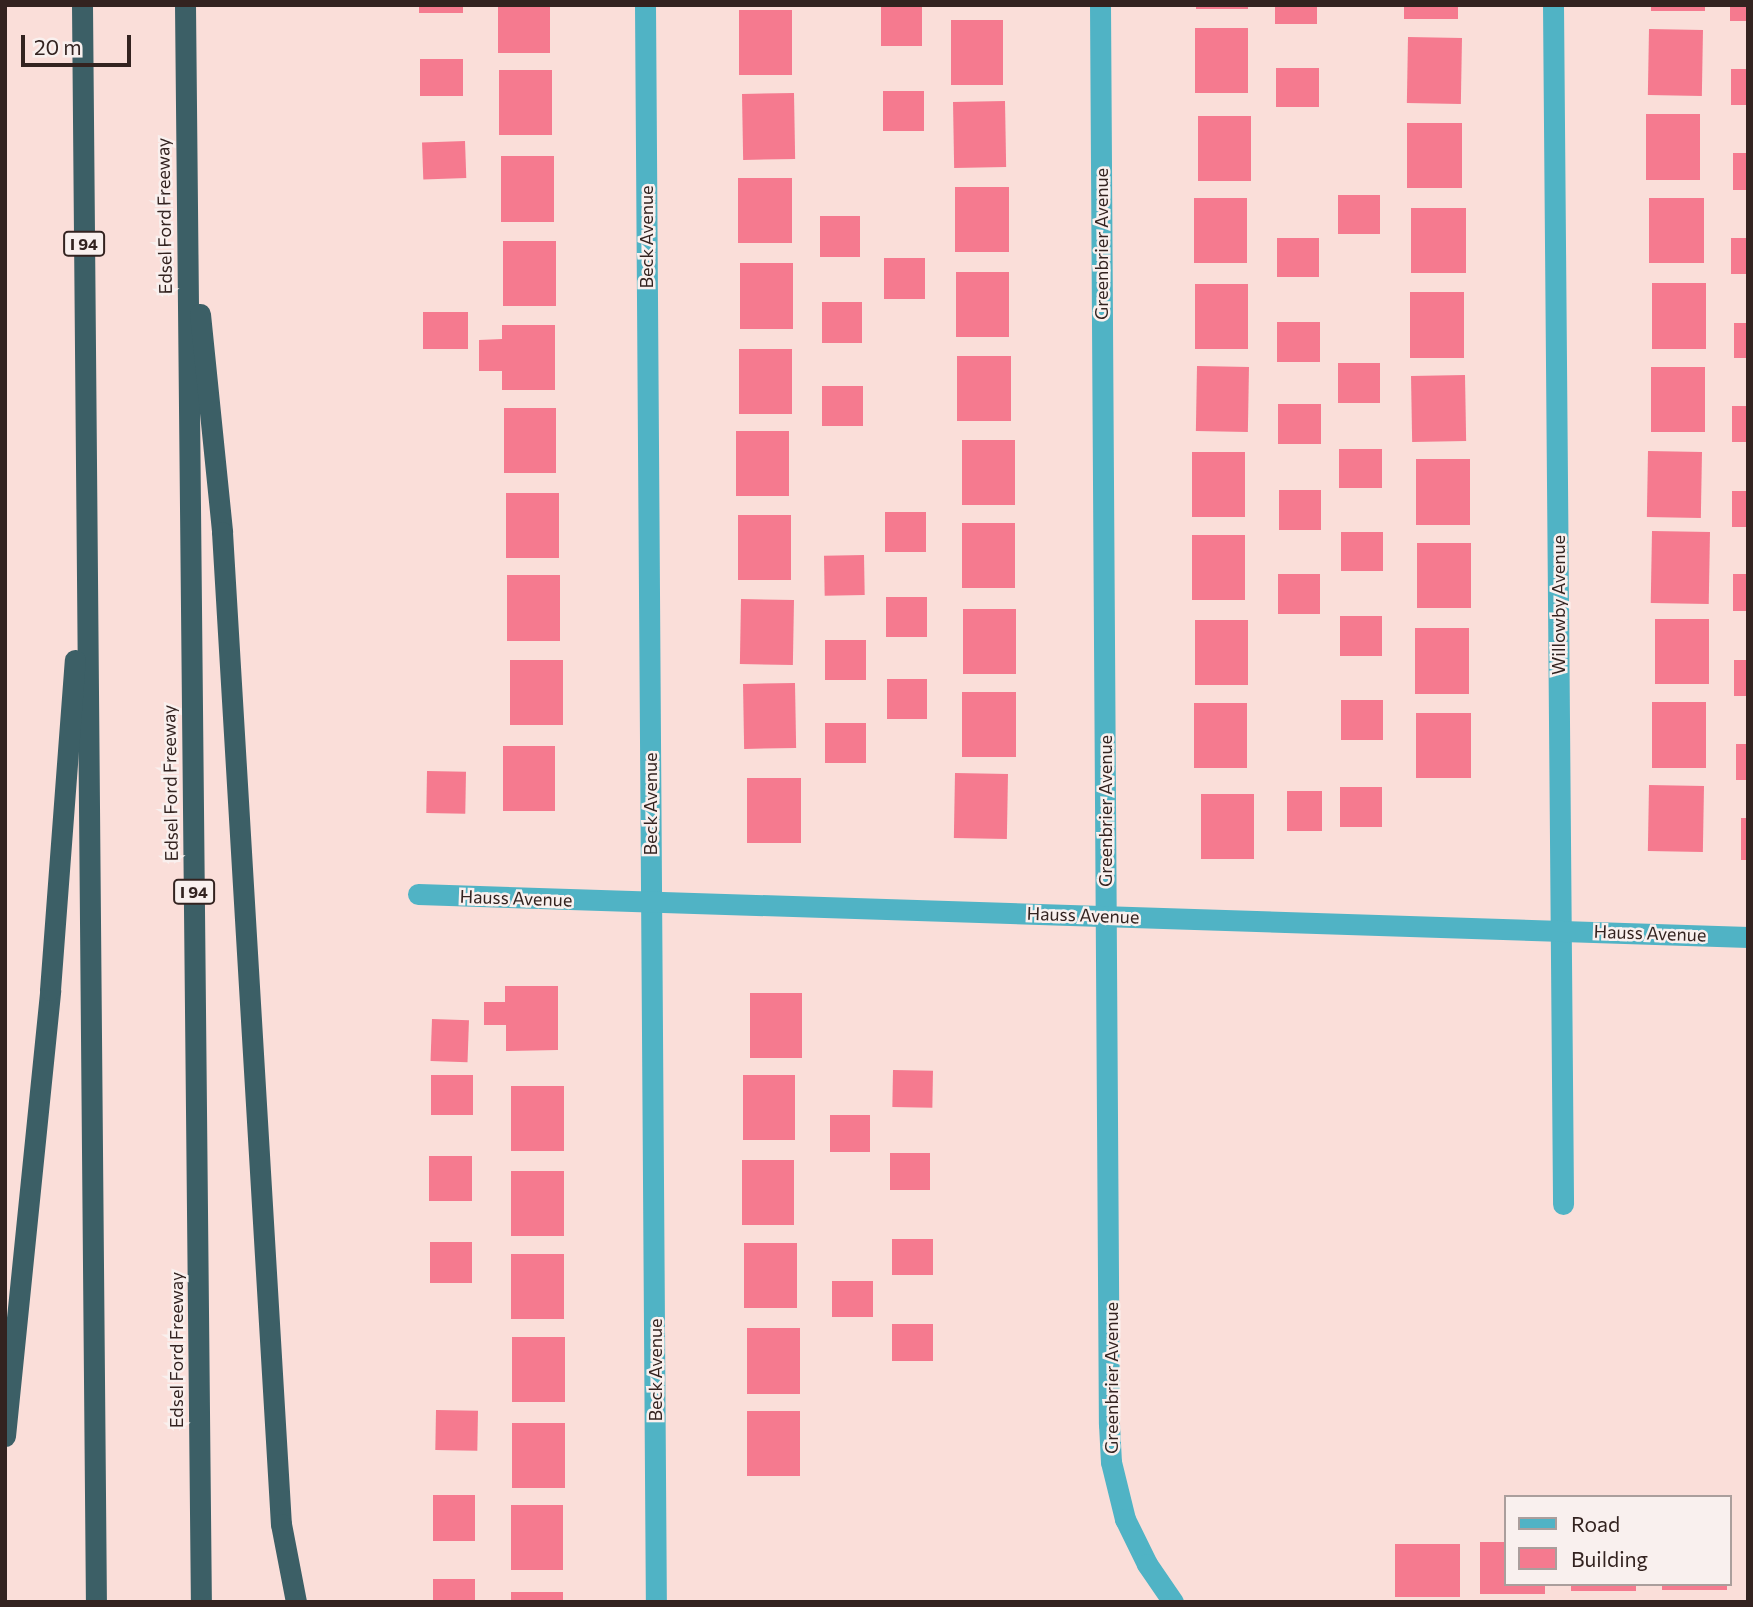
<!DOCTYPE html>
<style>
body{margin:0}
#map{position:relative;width:1753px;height:1607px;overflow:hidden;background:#faded9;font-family:Commissioner,sans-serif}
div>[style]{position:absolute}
.building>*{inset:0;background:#f57a8f;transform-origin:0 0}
.minor>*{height:21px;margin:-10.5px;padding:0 10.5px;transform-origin:10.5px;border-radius:10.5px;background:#50b3c5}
.highway>*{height:21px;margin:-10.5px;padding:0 10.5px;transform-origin:10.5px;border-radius:10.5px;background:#3c5f66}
span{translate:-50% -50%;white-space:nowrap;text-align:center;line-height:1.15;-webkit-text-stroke:5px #f9f0ee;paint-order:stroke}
.shield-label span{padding:2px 5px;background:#f9f0ee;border:2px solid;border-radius:5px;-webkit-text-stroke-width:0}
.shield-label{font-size:16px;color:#332320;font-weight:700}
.street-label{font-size:18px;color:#332320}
.frame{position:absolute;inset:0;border:7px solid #332320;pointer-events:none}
.legend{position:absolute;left:1504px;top:1495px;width:228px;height:91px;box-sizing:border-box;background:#f9f0ee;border:2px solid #aa9e9c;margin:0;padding:9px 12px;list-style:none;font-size:21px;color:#332320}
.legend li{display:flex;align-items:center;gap:14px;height:35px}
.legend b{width:35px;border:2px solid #aa9e9c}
.scale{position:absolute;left:21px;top:35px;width:110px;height:32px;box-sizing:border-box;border:4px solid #332320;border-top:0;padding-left:9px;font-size:21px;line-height:24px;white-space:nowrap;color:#332320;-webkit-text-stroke:5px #f9f0ee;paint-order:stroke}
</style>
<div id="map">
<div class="building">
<div style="left:419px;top:5px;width:44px;height:8px"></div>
<div style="left:498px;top:5px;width:52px;height:48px"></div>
<div style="left:1196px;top:5px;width:52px;height:4px"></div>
<div style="left:1275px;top:5px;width:42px;height:19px"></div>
<div style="left:1404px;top:5px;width:54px;height:14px"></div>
<div style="left:1651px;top:5px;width:54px;height:6px"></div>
<div style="left:1730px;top:5px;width:18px;height:16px"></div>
<div style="left:922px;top:6px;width:40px;height:41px;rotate:90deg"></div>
<div style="left:739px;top:10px;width:53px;height:65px"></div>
<div style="left:951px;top:20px;width:52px;height:65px"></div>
<div style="left:1248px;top:28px;width:65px;height:53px;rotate:90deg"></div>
<div style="left:1649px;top:29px;width:54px;height:66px;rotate:1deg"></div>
<div style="left:1408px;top:37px;width:54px;height:66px;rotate:1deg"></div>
<div style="left:420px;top:59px;width:43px;height:37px"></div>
<div style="left:1276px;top:68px;width:43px;height:39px"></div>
<div style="left:1731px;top:69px;width:17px;height:36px"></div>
<div style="left:552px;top:70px;width:65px;height:53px;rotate:90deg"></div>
<div style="left:883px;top:91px;width:41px;height:40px"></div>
<div style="left:794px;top:93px;width:66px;height:52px;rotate:89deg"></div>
<div style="left:1005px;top:101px;width:66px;height:52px;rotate:89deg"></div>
<div style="left:1646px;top:114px;width:54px;height:66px"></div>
<div style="left:1198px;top:116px;width:53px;height:65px"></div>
<div style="left:1407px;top:123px;width:55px;height:65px"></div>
<div style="left:465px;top:141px;width:37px;height:43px;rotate:88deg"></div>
<div style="left:1733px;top:153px;width:15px;height:37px"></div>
<div style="left:501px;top:156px;width:53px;height:66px"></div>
<div style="left:738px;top:178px;width:54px;height:65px"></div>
<div style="left:955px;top:187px;width:54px;height:65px"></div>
<div style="left:1338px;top:195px;width:42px;height:39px"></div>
<div style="left:1194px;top:198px;width:53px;height:65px"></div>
<div style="left:1649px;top:198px;width:55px;height:65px"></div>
<div style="left:1411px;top:208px;width:55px;height:65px"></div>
<div style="left:820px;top:216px;width:40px;height:41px"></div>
<div style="left:1277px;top:238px;width:42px;height:39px"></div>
<div style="left:1731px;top:238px;width:17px;height:36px"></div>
<div style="left:503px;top:241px;width:53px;height:65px"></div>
<div style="left:925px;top:258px;width:41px;height:41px;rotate:90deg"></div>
<div style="left:793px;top:263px;width:66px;height:53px;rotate:90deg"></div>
<div style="left:956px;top:272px;width:53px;height:65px"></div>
<div style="left:1652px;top:283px;width:54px;height:66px"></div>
<div style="left:1248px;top:284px;width:65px;height:53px;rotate:90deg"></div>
<div style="left:1464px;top:292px;width:66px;height:54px;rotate:90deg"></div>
<div style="left:822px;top:302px;width:40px;height:41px"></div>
<div style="left:468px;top:312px;width:37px;height:45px;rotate:90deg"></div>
<div style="left:1277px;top:322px;width:43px;height:40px"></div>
<div style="left:1734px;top:323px;width:14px;height:35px"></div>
<div style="clip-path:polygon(502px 325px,555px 325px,555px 390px,502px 390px,502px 371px,479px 371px,479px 340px,502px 339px)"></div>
<div style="left:739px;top:349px;width:53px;height:65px"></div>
<div style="left:957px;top:356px;width:54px;height:65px"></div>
<div style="left:1380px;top:363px;width:40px;height:42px;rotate:90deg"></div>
<div style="left:1197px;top:366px;width:52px;height:65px;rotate:1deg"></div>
<div style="left:1651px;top:367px;width:54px;height:65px"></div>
<div style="left:1465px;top:375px;width:66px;height:54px;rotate:89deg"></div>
<div style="left:822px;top:386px;width:41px;height:40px"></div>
<div style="left:1278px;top:404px;width:43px;height:40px"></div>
<div style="left:1732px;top:406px;width:16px;height:36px"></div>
<div style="left:504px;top:408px;width:52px;height:65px"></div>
<div style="left:736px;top:431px;width:53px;height:65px"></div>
<div style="left:1015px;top:440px;width:65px;height:53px;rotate:90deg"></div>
<div style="left:1339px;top:449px;width:43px;height:39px"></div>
<div style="left:1648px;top:451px;width:54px;height:66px;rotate:1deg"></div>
<div style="left:1192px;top:452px;width:53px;height:65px"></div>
<div style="left:1470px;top:459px;width:66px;height:54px;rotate:90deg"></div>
<div style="left:1279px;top:490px;width:42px;height:40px"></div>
<div style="left:1732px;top:491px;width:16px;height:36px"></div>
<div style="left:559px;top:493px;width:65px;height:53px;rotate:90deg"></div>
<div style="left:885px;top:512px;width:41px;height:40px"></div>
<div style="left:738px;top:515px;width:53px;height:65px"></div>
<div style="left:1015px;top:523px;width:65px;height:53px;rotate:90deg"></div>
<div style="left:1652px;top:531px;width:58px;height:72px;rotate:1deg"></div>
<div style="left:1341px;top:532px;width:42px;height:39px"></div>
<div style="left:1192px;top:535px;width:53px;height:65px"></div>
<div style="left:1417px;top:543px;width:54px;height:65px"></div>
<div style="left:864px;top:555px;width:40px;height:40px;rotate:89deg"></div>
<div style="left:1278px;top:574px;width:42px;height:40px"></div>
<div style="left:1733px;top:574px;width:15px;height:37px"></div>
<div style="left:560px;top:575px;width:66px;height:53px;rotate:90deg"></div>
<div style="left:886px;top:597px;width:41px;height:40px"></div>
<div style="left:794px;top:600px;width:65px;height:53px;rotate:91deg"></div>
<div style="left:963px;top:609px;width:53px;height:65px"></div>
<div style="left:1382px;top:616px;width:40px;height:42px;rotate:90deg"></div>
<div style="left:1655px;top:619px;width:54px;height:65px"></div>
<div style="left:1195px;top:620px;width:53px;height:65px"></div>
<div style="left:1415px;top:628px;width:54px;height:66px"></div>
<div style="left:825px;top:640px;width:41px;height:40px"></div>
<div style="left:510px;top:660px;width:53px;height:65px"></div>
<div style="left:1734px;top:660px;width:14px;height:36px"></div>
<div style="left:927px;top:679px;width:40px;height:40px;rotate:90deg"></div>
<div style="left:795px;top:683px;width:65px;height:52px;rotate:89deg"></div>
<div style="left:962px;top:692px;width:54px;height:65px"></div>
<div style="left:1341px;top:700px;width:42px;height:40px"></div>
<div style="left:1652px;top:702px;width:54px;height:66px"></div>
<div style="left:1194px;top:703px;width:53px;height:65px"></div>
<div style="left:1416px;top:713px;width:55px;height:65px"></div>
<div style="left:825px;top:723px;width:41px;height:40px"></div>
<div style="left:1736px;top:744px;width:12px;height:36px"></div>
<div style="left:503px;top:746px;width:52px;height:65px"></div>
<div style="left:427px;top:771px;width:39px;height:42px;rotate:1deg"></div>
<div style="left:955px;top:773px;width:53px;height:65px;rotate:1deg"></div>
<div style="left:747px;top:778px;width:54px;height:65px"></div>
<div style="left:1704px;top:786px;width:66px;height:55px;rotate:91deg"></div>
<div style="left:1340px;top:787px;width:42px;height:40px"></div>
<div style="left:1287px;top:791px;width:35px;height:40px"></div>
<div style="left:1201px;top:794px;width:53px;height:65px"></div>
<div style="left:1741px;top:818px;width:7px;height:42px"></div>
<div style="clip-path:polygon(505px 986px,558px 986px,558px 1050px,506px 1051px,506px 1025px,484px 1025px,484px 1002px,505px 1002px)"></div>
<div style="left:750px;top:993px;width:52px;height:65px"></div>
<div style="left:432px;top:1019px;width:37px;height:42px;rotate:2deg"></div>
<div style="left:893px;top:1070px;width:40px;height:37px;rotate:1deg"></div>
<div style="left:431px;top:1075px;width:42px;height:40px"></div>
<div style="left:743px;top:1075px;width:52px;height:65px"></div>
<div style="left:511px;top:1086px;width:53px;height:65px"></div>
<div style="left:830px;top:1115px;width:40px;height:37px"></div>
<div style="left:890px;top:1153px;width:40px;height:37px"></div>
<div style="left:429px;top:1156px;width:43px;height:45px"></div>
<div style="left:742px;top:1160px;width:52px;height:65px"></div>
<div style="left:511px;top:1171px;width:53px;height:65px"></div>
<div style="left:892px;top:1239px;width:41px;height:36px"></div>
<div style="left:430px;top:1242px;width:42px;height:41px"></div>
<div style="left:744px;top:1243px;width:53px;height:65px"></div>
<div style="left:511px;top:1254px;width:53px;height:65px"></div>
<div style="left:832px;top:1281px;width:41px;height:36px"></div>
<div style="left:892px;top:1324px;width:41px;height:37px"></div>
<div style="left:800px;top:1328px;width:66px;height:53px;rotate:90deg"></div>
<div style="left:565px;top:1337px;width:65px;height:53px;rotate:90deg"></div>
<div style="left:436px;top:1410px;width:42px;height:40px;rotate:1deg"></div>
<div style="left:800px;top:1411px;width:65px;height:53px;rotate:90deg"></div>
<div style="left:512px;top:1423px;width:53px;height:65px"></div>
<div style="left:433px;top:1495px;width:42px;height:46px"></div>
<div style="left:511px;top:1505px;width:52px;height:65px"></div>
<div style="clip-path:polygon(1480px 1542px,1506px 1542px,1506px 1584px,1545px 1584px,1545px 1594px,1480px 1594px)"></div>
<div style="left:1395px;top:1544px;width:65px;height:53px"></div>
<div style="left:433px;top:1579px;width:42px;height:23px"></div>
<div style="left:1571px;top:1584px;width:65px;height:7px"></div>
<div style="left:1662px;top:1584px;width:65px;height:6px"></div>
<div style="left:511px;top:1592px;width:52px;height:10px"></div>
</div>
<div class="minor">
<div style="left:645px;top:5px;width:1597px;rotate:89.61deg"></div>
<div style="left:1100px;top:5px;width:1419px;rotate:89.64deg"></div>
<div style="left:1109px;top:1424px;width:38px;rotate:87deg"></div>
<div style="left:1111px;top:1462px;width:59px;rotate:76.2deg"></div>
<div style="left:1125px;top:1519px;width:50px;rotate:63.9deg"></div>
<div style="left:1147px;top:1564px;width:46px;rotate:55.6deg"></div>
<div style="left:1553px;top:5px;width:1199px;rotate:89.52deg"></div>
<div style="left:418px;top:894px;width:1331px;rotate:1.85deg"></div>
</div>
<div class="highway">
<div style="left:82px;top:5px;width:1597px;rotate:89.5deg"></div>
<div style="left:185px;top:5px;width:1597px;rotate:89.43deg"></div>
<div style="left:200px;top:314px;width:219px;rotate:84.2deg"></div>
<div style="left:222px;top:532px;width:994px;rotate:86.6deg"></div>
<div style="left:281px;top:1524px;width:79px;rotate:79.1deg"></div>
<div style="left:5px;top:1436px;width:448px;rotate:-84.2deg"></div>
<div style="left:50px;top:990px;width:331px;rotate:-85.7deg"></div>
</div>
<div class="shield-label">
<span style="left:84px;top:244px">I 94</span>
<span style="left:194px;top:892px">I 94</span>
</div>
<div class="street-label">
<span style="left:164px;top:216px;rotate:-91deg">Edsel Ford Freeway</span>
<span style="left:646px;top:237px;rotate:-90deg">Beck Avenue</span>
<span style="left:1101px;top:244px;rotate:-90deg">Greenbrier Avenue</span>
<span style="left:1558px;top:605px;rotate:-90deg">Willowby Avenue</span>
<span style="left:170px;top:783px;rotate:-91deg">Edsel Ford Freeway</span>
<span style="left:650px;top:804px;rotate:-90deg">Beck Avenue</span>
<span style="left:1105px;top:811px;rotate:-90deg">Greenbrier Avenue</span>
<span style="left:516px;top:898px;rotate:2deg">Hauss Avenue</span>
<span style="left:1083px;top:915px;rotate:2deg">Hauss Avenue</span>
<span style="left:1650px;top:933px;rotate:2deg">Hauss Avenue</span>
<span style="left:176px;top:1350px;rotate:-90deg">Edsel Ford Freeway</span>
<span style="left:655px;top:1370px;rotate:-90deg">Beck Avenue</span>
<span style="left:1111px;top:1378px;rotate:-90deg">Greenbrier Avenue</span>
</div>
<div class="frame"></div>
<ul class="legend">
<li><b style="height:9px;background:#50b3c5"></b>Road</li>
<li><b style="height:19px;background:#f57a8f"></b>Building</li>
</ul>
<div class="scale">20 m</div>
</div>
